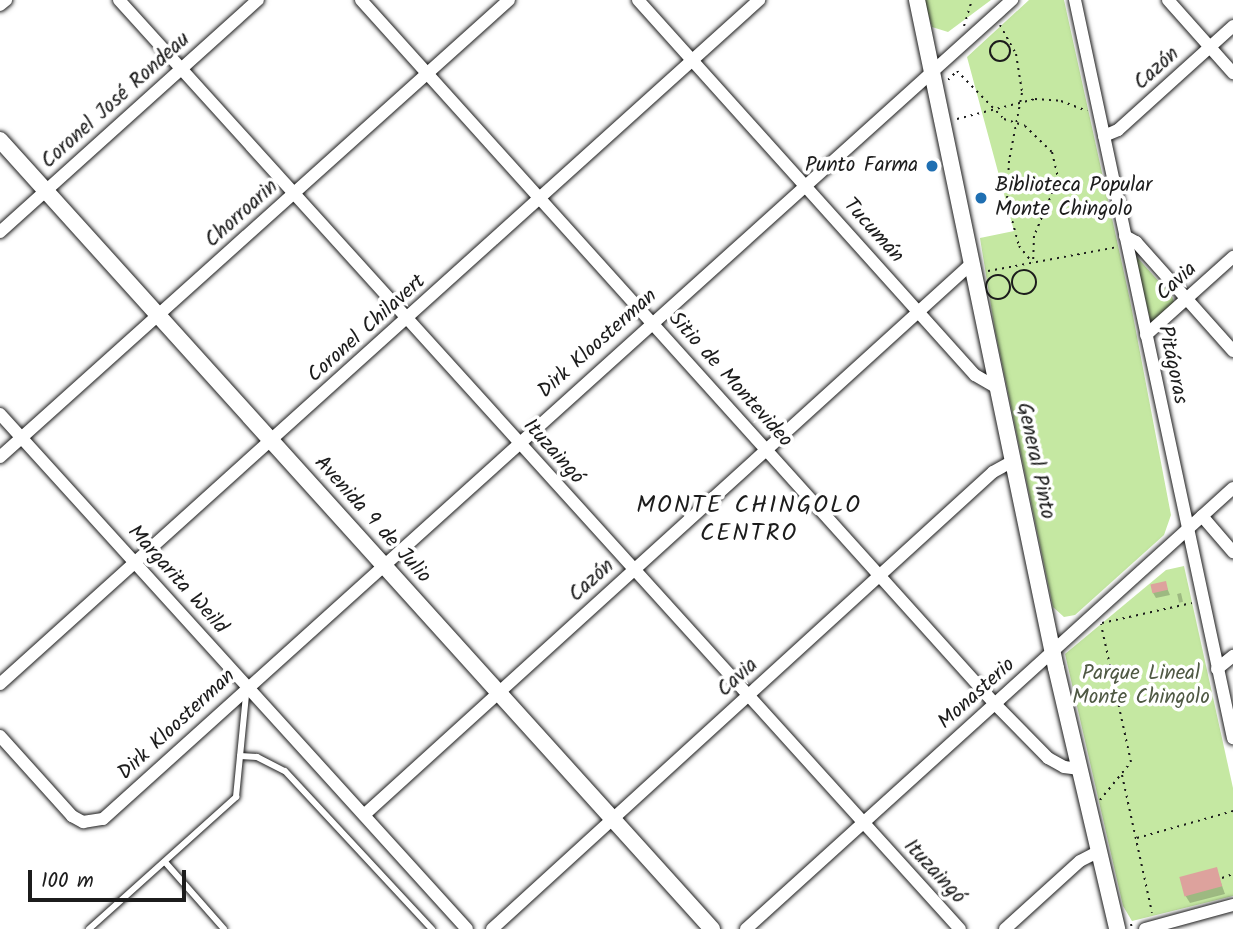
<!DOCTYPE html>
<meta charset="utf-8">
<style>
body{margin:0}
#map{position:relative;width:1233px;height:929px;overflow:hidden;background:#fff;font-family:Kalam,sans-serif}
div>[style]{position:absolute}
.green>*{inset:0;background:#c5e8a2}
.shadow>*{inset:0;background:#0003;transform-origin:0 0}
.building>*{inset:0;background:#dda29d;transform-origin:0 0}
.path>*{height:2px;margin-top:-1px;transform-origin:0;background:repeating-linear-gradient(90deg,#1c1c1c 0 2px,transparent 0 7px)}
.path>.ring{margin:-1px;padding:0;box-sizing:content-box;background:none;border:2px solid #1c1c1c;border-radius:50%}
.roads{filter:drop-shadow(0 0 2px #1c1c1c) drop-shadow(0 0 2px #1c1c1c)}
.lane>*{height:6px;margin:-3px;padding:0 3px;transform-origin:3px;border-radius:3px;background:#fff}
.street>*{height:12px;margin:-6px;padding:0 6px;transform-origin:6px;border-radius:6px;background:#fff}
.secondary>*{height:16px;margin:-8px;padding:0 8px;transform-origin:8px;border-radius:8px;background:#fff}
.dots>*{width:19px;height:19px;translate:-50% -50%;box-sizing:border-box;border:4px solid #fff;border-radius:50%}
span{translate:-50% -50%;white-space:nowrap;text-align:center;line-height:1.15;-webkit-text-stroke:7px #fff;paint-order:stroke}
.street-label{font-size:21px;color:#1c1c1c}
.poi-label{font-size:21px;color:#1c1c1c}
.right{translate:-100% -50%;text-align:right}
.left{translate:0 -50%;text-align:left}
.park-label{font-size:21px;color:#4f5944}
.quarter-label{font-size:24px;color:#1c1c1c;letter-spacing:2px}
.scale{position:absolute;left:28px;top:870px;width:158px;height:32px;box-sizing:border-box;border:4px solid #1c1c1c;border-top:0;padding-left:9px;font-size:21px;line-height:24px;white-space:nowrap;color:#1c1c1c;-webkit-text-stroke:5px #fff;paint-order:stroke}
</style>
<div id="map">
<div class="green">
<div style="clip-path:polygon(924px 0,991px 0,948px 32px,932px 27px)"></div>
<div style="clip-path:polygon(1029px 0,1064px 0,1130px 300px,1171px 515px,1164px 535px,1075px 615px,1064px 617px,1053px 607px,995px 330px,980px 238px,1014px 231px,967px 57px)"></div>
<div style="clip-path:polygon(1135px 255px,1172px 296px,1174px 302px,1151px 323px)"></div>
<div style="clip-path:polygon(1184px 566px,1233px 788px,1233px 896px,1132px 921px,1123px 906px,1065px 654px,1166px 570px)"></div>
</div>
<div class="shadow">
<div style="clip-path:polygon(1165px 583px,1170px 595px,1156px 598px,1153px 593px)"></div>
<div style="left:1181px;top:593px;width:9px;height:4px;rotate:77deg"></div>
<div style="clip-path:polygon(1216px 869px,1225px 894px,1190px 903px,1185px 895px)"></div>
</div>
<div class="building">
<div style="left:1166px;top:581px;width:9px;height:16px;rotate:77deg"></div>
<div style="left:1217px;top:867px;width:20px;height:39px;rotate:75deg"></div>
</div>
<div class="path">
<div style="left:1000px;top:25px;width:33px;rotate:61deg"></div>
<div style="left:1016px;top:54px;width:39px;rotate:81deg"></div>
<div style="left:1022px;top:93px;width:69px;rotate:100.8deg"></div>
<div style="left:1009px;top:161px;width:40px;rotate:92.9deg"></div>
<div style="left:1007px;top:201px;width:47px;rotate:75.1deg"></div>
<div style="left:1019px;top:246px;width:21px;rotate:51deg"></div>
<div style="left:964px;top:26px;width:27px;rotate:-73deg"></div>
<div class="ring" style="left:990px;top:41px;width:18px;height:18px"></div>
<div style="left:948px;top:80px;width:13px;rotate:-45deg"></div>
<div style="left:957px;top:71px;width:67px;rotate:45.6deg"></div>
<div style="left:1004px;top:119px;width:22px;rotate:18deg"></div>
<div style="left:1025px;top:126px;width:37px;rotate:44deg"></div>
<div style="left:1052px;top:152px;width:28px;rotate:77deg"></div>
<div style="left:1058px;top:179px;width:62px;rotate:112.8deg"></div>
<div style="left:1034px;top:236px;width:27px;rotate:92deg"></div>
<div style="left:957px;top:119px;width:81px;rotate:-14.4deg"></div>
<div style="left:1035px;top:99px;width:26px;rotate:4deg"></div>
<div style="left:1061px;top:101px;width:28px;rotate:21deg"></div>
<div class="ring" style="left:1012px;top:270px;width:22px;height:22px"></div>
<div style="left:988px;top:271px;width:131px;rotate:-10.5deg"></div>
<div class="ring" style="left:986px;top:275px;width:22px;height:22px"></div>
<div style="left:1102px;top:623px;width:92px;rotate:-12.5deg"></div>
<div style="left:1122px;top:775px;width:141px;rotate:77.7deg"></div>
<div style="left:1100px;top:800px;width:49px;rotate:-50.8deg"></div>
<div style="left:1131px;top:762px;width:141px;rotate:-102.3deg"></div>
<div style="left:1137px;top:838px;width:100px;rotate:-15.7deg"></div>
<div style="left:1222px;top:878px;width:12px;rotate:-20deg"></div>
<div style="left:1131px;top:924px;width:5px;rotate:79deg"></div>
</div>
<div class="roads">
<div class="lane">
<div style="left:240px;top:756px;width:17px;rotate:3deg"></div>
<div style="left:257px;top:757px;width:31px;rotate:27deg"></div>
<div style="left:285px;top:771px;width:216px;rotate:47.1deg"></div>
<div style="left:165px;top:862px;width:89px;rotate:48.6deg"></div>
<div style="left:89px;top:929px;width:198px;rotate:-41.9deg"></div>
<div style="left:236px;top:797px;width:102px;rotate:-84.4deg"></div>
</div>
<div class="street">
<div style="left:119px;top:0;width:1253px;rotate:47.85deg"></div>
<div style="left:361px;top:0;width:947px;rotate:47.99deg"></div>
<div style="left:995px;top:704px;width:76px;rotate:45.5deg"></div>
<div style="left:1048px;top:758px;width:18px;rotate:29deg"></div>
<div style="left:1064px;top:767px;width:16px;rotate:7deg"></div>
<div style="left:638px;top:0;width:504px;rotate:48.06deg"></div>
<div style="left:975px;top:375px;width:28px;rotate:30deg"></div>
<div style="left:1075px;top:0;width:755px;rotate:77.92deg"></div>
<div style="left:1168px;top:0;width:98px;rotate:48.3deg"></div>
<div style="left:0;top:5px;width:8px;rotate:-40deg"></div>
<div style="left:1104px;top:136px;width:15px;rotate:-23deg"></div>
<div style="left:1118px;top:130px;width:155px;rotate:-42.1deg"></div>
<div style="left:0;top:232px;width:347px;rotate:-42deg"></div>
<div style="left:1125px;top:236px;width:13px;rotate:29deg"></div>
<div style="left:1136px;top:242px;width:146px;rotate:48.3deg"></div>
<div style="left:1146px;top:335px;width:117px;rotate:-41.9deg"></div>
<div style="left:0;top:414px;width:695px;rotate:47.8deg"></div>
<div style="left:0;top:457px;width:684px;rotate:-41.92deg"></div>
<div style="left:1202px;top:516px;width:48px;rotate:49.3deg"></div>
<div style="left:1217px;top:669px;width:21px;rotate:-39deg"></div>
<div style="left:0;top:684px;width:1022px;rotate:-42.02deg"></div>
<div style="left:0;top:736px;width:108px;rotate:48deg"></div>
<div style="left:72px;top:816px;width:13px;rotate:29deg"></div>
<div style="left:83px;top:822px;width:20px;rotate:-9deg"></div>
<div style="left:103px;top:819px;width:1224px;rotate:-42.02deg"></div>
<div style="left:364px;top:815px;width:820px;rotate:-42.23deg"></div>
<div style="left:492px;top:929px;width:678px;rotate:-42.37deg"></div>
<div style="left:993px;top:472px;width:23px;rotate:-29deg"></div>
<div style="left:746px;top:929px;width:657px;rotate:-42.16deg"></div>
<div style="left:1005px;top:929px;width:101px;rotate:-42.2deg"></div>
<div style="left:1080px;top:861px;width:20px;rotate:-27deg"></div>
<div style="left:1145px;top:929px;width:91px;rotate:-15.3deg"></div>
</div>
<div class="secondary">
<div style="left:917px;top:0;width:682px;rotate:78.25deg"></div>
<div style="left:1056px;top:668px;width:268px;rotate:76.8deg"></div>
<div style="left:0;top:140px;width:1063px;rotate:47.94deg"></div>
</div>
</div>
<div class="dots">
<div style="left:932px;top:166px;background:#1f6fb2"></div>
<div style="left:981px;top:198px;background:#1f6fb2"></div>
</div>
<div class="street-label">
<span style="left:1157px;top:69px;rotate:-42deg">Cazón</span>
<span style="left:116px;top:101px;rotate:-42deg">Coronel José Rondeau</span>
<span style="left:242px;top:214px;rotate:-42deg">Chorroarin</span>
<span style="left:873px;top:231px;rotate:48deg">Tucumán</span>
<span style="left:1177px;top:282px;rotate:-42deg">Cavia</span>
<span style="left:367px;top:329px;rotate:-42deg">Coronel Chilavert</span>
<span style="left:598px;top:344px;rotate:-42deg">Dirk Kloosterman</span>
<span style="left:1172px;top:365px;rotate:78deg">Pitágoras</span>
<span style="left:730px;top:380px;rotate:48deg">Sitio de Montevideo</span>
<span style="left:553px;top:452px;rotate:48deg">Ituzaingó</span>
<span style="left:1035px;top:461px;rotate:78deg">General Pinto</span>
<span style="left:372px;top:520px;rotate:48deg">Avenida 9 de Julio</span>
<span style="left:177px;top:580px;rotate:48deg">Margarita Weild</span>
<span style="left:592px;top:581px;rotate:-42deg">Cazón</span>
<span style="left:738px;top:678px;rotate:-42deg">Cavia</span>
<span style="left:977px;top:694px;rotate:-42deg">Monasterio</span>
<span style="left:177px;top:725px;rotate:-43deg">Dirk Kloosterman</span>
<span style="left:934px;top:872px;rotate:47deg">Ituzaingó</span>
</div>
<div class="poi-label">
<span class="right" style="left:918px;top:166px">Punto Farma</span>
<span class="left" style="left:995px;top:198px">Biblioteca Popular<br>Monte Chingolo</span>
</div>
<div class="park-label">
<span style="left:1141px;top:686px">Parque Lineal<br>Monte Chingolo</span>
</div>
<div class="quarter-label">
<span style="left:749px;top:520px">MONTE CHINGOLO<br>CENTRO</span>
</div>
<div class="scale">100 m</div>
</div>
